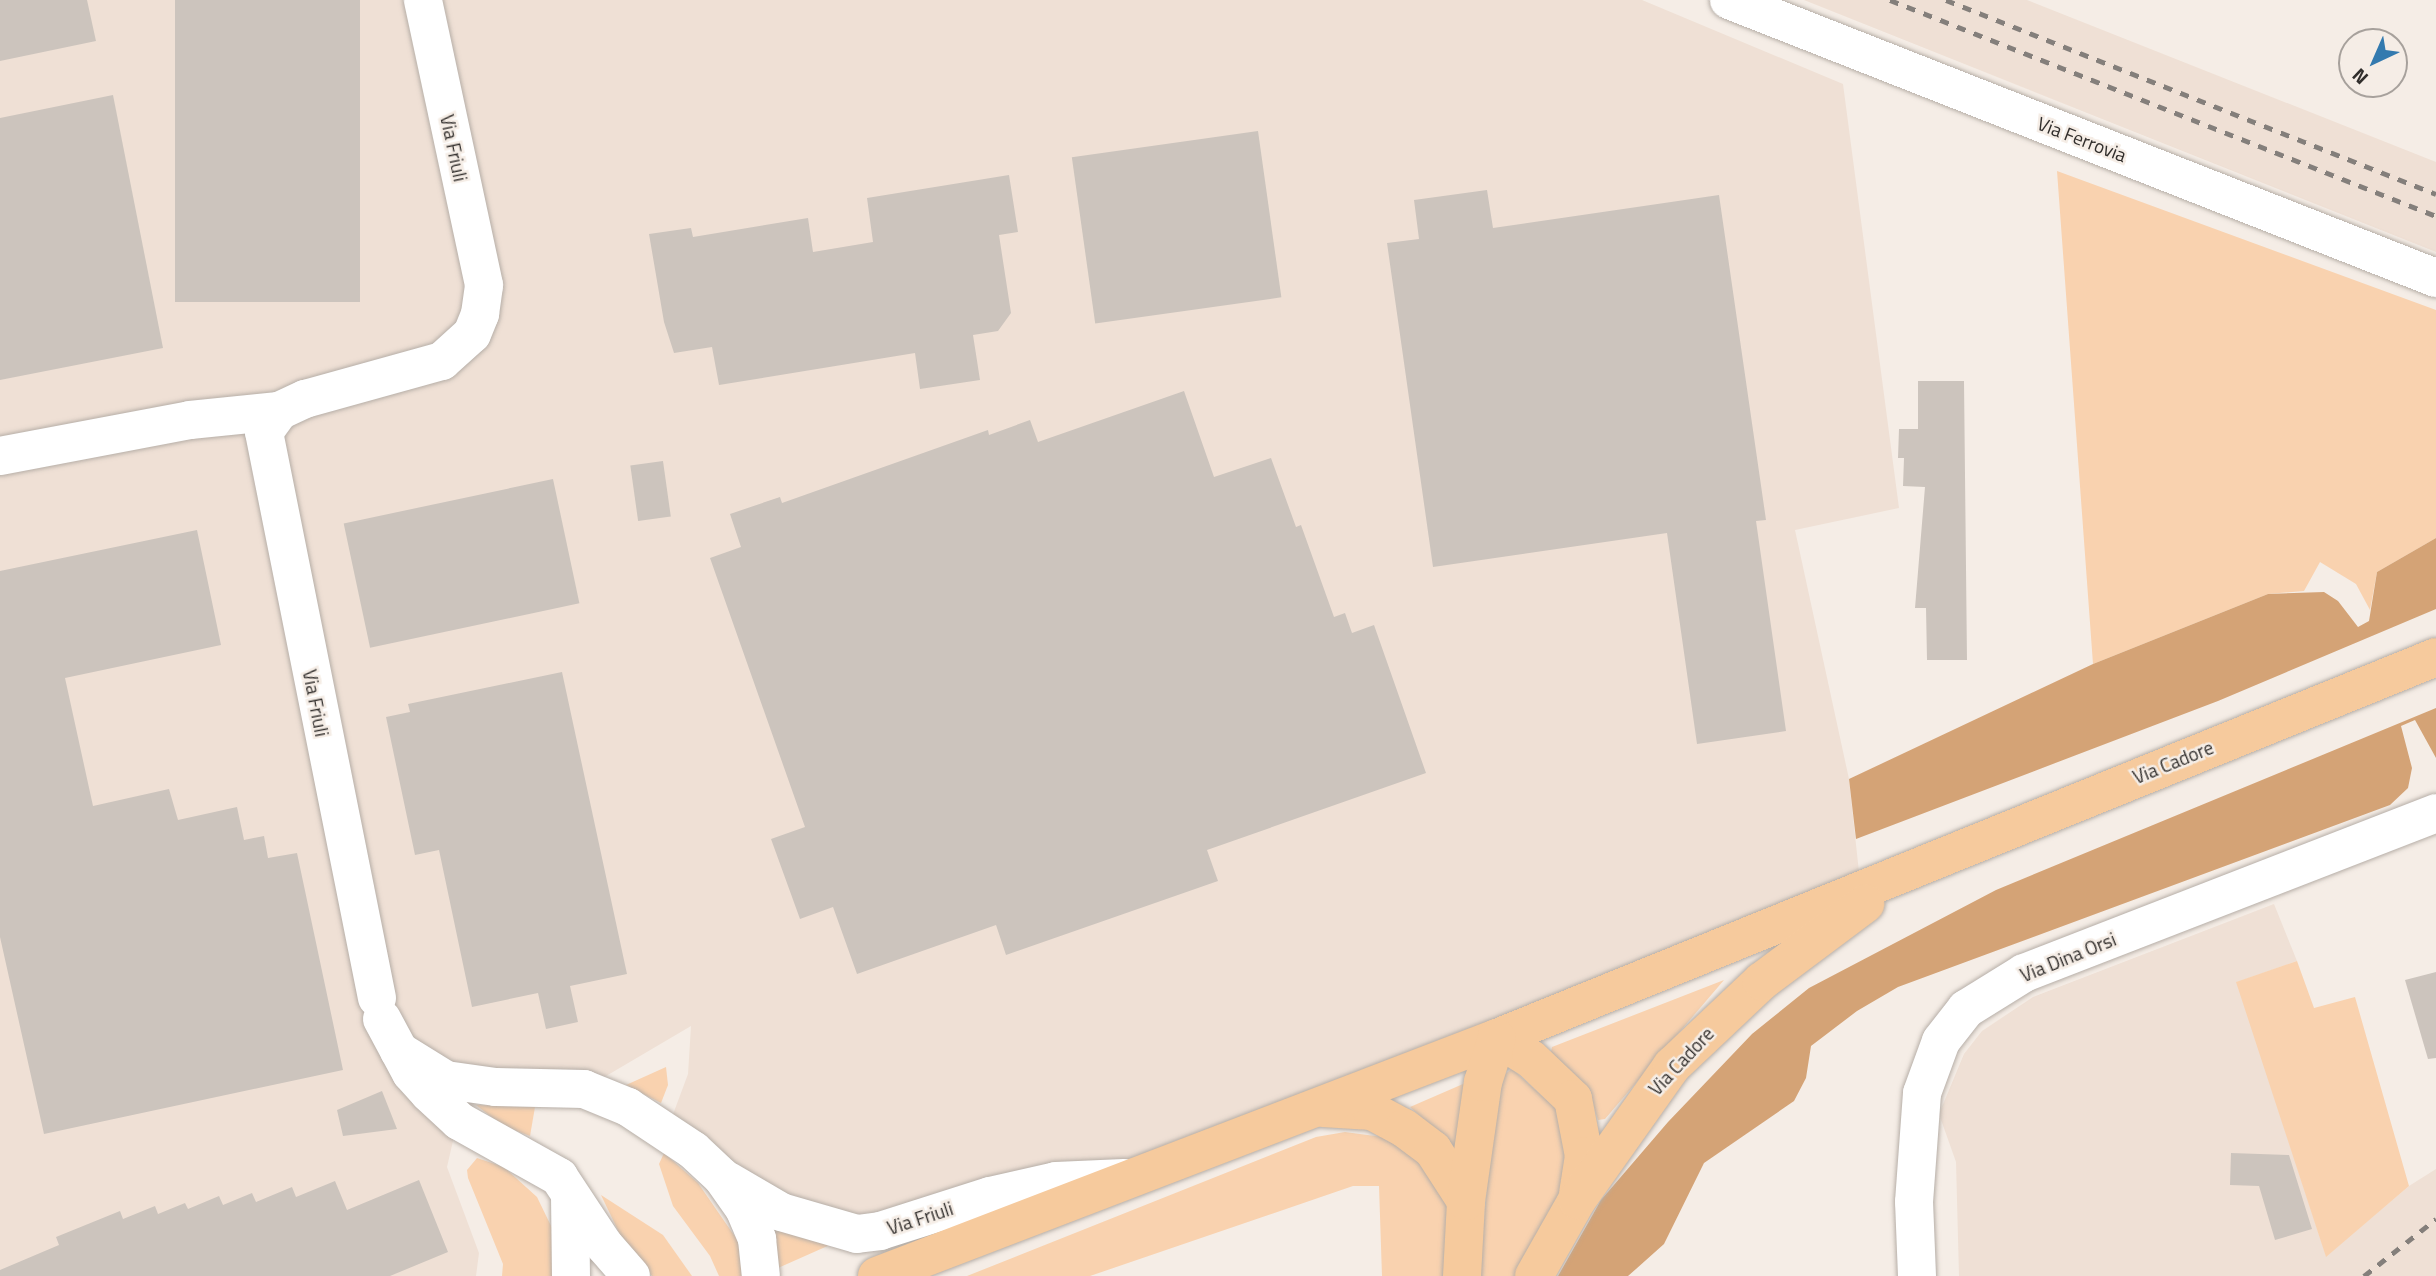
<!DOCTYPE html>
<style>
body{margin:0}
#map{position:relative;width:2436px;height:1276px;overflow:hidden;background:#f5ede6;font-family:"Titillium Web",sans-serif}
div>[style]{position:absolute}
.built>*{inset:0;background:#efe0d5}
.green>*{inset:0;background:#f9d2af}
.forest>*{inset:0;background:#d4a376}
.building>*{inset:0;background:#ccc4bd;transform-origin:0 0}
.roads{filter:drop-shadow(0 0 2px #b6aea7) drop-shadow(0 0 2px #b6aea7)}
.minor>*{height:38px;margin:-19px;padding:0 19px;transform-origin:19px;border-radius:19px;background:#fff}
.primary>*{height:38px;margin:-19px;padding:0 19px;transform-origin:19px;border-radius:19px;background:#f6ca9d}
.rail>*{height:5px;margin-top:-2.5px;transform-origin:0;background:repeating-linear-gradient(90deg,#847f7b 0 9px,transparent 0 18px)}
span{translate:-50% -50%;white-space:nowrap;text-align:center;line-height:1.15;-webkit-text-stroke:5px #f5ede6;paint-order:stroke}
.street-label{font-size:19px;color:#312e2c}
.north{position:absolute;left:2338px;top:28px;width:70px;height:70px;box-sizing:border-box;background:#f5ede6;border:2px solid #a7a19c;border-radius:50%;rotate:224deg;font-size:19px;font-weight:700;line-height:28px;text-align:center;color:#312e2c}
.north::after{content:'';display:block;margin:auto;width:24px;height:32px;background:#337aaf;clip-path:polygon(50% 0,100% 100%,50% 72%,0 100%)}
</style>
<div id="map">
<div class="built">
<div style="clip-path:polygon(0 0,1642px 0,1843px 84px,1899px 508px,1795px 530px,1849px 779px,1861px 891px,1310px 1107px,880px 1231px,781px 1212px,672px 1117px,688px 1074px,691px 1026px,584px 1089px,466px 1084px,447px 1167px,479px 1253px,476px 1276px,0 1276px)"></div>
<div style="clip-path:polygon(1804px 0,2027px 0,2436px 162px,2436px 252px)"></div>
<div style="clip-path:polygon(2274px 904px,2297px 961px,2237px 982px,2326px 1256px,2409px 1186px,2436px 1169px,2436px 1276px,1959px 1276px,1956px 1162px,1939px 1114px,1964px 1054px,1982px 1031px,2033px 997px)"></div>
</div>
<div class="green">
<div style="clip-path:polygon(2057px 171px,2436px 310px,2436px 538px,2377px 572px,2370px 610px,2356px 584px,2320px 562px,2304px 591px,2268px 594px,2093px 664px)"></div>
<div style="clip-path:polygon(2297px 961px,2314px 1008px,2355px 997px,2409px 1186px,2326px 1257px,2236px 982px)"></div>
<div style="clip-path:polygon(1724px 980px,1605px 1119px,1598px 1120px,1593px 1104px,1551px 1052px,1552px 1047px)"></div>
<div style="clip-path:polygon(666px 1067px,668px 1085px,661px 1103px,626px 1085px)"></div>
<div style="clip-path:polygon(1512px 1069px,1562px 1114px,1567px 1182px,1516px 1276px,1479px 1276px,1494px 1110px,1505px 1074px)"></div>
<div style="clip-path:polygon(1463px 1084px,1466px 1087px,1455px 1147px,1410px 1107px)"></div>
<div style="clip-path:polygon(476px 1105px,535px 1107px,530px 1136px,503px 1126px)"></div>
<div style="clip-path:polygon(1345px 1132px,1397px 1139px,1418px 1154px,1446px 1200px,1451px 1233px,1446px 1276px,1382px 1276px,1379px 1186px,1353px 1186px,1090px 1276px,967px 1276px,1316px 1137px)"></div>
<div style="clip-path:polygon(664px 1153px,698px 1183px,738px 1241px,742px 1276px,719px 1276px,710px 1256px,673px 1206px,659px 1164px)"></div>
<div style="clip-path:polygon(477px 1158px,504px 1167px,537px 1197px,554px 1232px,554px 1276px,502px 1276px,503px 1264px,468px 1178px,467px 1170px)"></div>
<div style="clip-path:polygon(601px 1195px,663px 1235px,692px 1276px,652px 1276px,624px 1243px)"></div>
<div style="clip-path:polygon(765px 1219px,832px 1244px,778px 1268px)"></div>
</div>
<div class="forest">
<div style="clip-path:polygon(2436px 538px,2436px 609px,2218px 701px,1856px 839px,1849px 779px,2093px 664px,2268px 594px,2324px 592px,2338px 601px,2358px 627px,2369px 621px,2377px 572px)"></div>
<div style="clip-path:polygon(2436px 708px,2436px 758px,2415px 720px,2401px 726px,2412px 768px,2408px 788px,2390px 805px,1898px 987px,1857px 1011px,1811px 1046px,1806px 1078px,1794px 1101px,1704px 1163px,1664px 1244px,1636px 1269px,1628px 1276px,1558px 1276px,1601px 1200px,1668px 1122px,1752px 1034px,1809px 988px,1996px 890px)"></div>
</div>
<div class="building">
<div style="clip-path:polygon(0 0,87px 0,96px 41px,0 61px)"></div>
<div style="left:175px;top:0;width:185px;height:302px"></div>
<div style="clip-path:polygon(113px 95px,163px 348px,0 380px,0 118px)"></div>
<div style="left:1258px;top:131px;width:168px;height:188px;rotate:82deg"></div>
<div style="clip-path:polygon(1009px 175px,1018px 232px,999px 235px,1011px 313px,998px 331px,973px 335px,980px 380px,920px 389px,915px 353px,719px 385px,712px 347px,674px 353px,664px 322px,649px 234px,691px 228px,693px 237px,808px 218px,813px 252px,873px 242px,867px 198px)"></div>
<div style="clip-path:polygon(1487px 190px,1493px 228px,1719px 195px,1766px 520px,1756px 521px,1786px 731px,1697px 744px,1667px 533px,1433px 567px,1387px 243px,1419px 239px,1414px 200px)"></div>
<div style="clip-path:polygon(1918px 381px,1964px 381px,1967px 660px,1927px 660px,1926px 608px,1915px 608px,1925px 487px,1903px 486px,1904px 458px,1898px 458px,1899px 429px,1918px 429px)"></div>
<div style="clip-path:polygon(1184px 391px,1214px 477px,1271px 458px,1296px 527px,1301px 525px,1334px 617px,1345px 613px,1352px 633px,1374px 625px,1426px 773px,1207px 850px,1218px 881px,1006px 955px,996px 925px,857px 974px,833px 907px,800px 919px,771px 839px,805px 827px,710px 558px,741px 547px,730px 514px,780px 497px,782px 503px,988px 430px,989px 435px,1030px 420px,1038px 442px)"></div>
<div style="left:663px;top:461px;width:56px;height:33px;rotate:82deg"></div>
<div style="left:553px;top:479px;width:127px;height:214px;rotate:78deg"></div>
<div style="clip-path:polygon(197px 530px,221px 645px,65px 678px,93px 806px,169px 789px,178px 820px,237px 807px,244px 840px,264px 836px,268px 858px,297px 853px,343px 1070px,44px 1134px,0 937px,0 571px)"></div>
<div style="clip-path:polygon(562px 672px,627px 974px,570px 986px,578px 1022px,546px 1029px,538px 993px,472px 1007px,439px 850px,415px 855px,386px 717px,410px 712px,408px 704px)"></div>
<div style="clip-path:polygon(2436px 972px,2436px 1058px,2428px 1059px,2405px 980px)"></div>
<div style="clip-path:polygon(382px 1091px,397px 1129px,343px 1136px,337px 1110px)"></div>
<div style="clip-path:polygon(2231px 1153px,2289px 1155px,2312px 1229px,2275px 1240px,2259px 1186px,2230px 1185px)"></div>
<div style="clip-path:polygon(419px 1180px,448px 1252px,390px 1276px,0 1276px,0 1270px,59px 1245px,56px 1237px,120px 1211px,123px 1219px,155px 1206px,158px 1214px,185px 1203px,188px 1209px,219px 1196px,223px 1205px,252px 1193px,256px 1202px,292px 1187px,296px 1197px,335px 1181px,347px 1210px)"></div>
</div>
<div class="roads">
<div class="minor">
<div style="left:1729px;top:0;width:760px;rotate:21.47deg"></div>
<div style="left:0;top:456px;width:193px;rotate:-10.7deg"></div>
<div style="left:190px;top:420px;width:89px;rotate:-5.8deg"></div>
<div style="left:377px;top:998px;width:577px;rotate:-101.29deg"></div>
<div style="left:264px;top:432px;width:26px;rotate:-54deg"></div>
<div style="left:279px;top:411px;width:29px;rotate:-25deg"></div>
<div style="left:305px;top:399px;width:142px;rotate:-15.5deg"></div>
<div style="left:442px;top:361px;width:40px;rotate:-42deg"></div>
<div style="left:472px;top:334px;width:22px;rotate:-68deg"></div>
<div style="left:480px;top:314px;width:29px;rotate:-82deg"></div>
<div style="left:484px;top:285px;width:291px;rotate:-102.1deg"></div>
<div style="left:382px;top:1019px;width:61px;rotate:61.8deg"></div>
<div style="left:411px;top:1073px;width:27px;rotate:48deg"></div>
<div style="left:429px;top:1093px;width:41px;rotate:43deg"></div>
<div style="left:459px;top:1121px;width:115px;rotate:29.2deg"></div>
<div style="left:559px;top:1177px;width:82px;rotate:56.5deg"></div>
<div style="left:604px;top:1245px;width:41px;rotate:48.9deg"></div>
<div style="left:399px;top:1051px;width:55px;rotate:31.7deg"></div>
<div style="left:446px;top:1080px;width:50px;rotate:8deg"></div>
<div style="left:496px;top:1087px;width:88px;rotate:1.3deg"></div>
<div style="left:584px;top:1089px;width:48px;rotate:22.2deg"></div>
<div style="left:628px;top:1107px;width:78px;rotate:33.5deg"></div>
<div style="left:693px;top:1150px;width:40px;rotate:43deg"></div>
<div style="left:722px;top:1177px;width:38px;rotate:55deg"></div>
<div style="left:744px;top:1208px;width:34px;rotate:67deg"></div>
<div style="left:757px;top:1239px;width:37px;rotate:84deg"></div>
<div style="left:728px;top:1181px;width:61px;rotate:30.3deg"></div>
<div style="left:781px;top:1212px;width:79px;rotate:16.1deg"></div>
<div style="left:857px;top:1234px;width:23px;rotate:-7deg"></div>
<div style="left:880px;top:1231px;width:115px;rotate:-17.7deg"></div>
<div style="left:990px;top:1196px;width:68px;rotate:-12.8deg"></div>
<div style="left:1056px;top:1181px;width:68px;rotate:-2.5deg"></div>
<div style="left:570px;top:1195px;width:81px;rotate:89.3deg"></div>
<div style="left:1917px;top:1276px;width:74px;rotate:-92.3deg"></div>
<div style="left:1914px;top:1202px;width:109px;rotate:-85.8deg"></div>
<div style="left:1922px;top:1093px;width:55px;rotate:-69.9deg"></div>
<div style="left:1941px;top:1041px;width:41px;rotate:-52deg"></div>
<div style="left:1966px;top:1009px;width:68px;rotate:-31.8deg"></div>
<div style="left:2024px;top:973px;width:442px;rotate:-21.2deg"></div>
</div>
<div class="primary">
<div style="left:1497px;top:1038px;width:40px;rotate:32deg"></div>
<div style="left:1531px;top:1059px;width:58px;rotate:43.6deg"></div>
<div style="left:1573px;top:1099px;width:58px;rotate:79.1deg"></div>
<div style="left:1584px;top:1156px;width:37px;rotate:99deg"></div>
<div style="left:1323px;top:1108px;width:49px;rotate:3.5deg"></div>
<div style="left:1372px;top:1111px;width:36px;rotate:28deg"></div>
<div style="left:1404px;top:1128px;width:36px;rotate:37deg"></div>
<div style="left:1433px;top:1150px;width:61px;rotate:57.1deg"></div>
<div style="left:877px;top:1276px;width:664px;rotate:-21deg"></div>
<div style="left:1497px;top:1038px;width:1013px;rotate:-22.08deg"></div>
<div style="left:1462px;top:1276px;width:75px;rotate:-86.9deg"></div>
<div style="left:1466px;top:1201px;width:120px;rotate:-81.9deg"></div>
<div style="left:1483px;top:1082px;width:46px;rotate:-72.3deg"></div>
<div style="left:1534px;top:1276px;width:87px;rotate:-60.5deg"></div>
<div style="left:1577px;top:1200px;width:164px;rotate:-54.7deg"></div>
<div style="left:1672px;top:1066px;width:124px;rotate:-43.4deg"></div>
<div style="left:1762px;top:981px;width:129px;rotate:-36.8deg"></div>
</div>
</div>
<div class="rail">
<div style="left:1890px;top:0;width:587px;rotate:21.58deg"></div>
<div style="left:1946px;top:0;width:527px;rotate:21.6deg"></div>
<div style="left:2364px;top:1276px;width:92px;rotate:-38.4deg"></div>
</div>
<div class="street-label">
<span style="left:2082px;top:139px;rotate:21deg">Via Ferrovia</span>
<span style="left:454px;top:148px;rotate:78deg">Via Friuli</span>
<span style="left:316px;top:703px;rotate:79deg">Via Friuli</span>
<span style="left:2173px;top:762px;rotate:-22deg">Via Cadore</span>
<span style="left:2068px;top:957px;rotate:-22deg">Via Dina Orsi</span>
<span style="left:1681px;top:1061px;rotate:-47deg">Via Cadore</span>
<span style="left:920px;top:1218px;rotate:-18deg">Via Friuli</span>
</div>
<div class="north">N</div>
</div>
